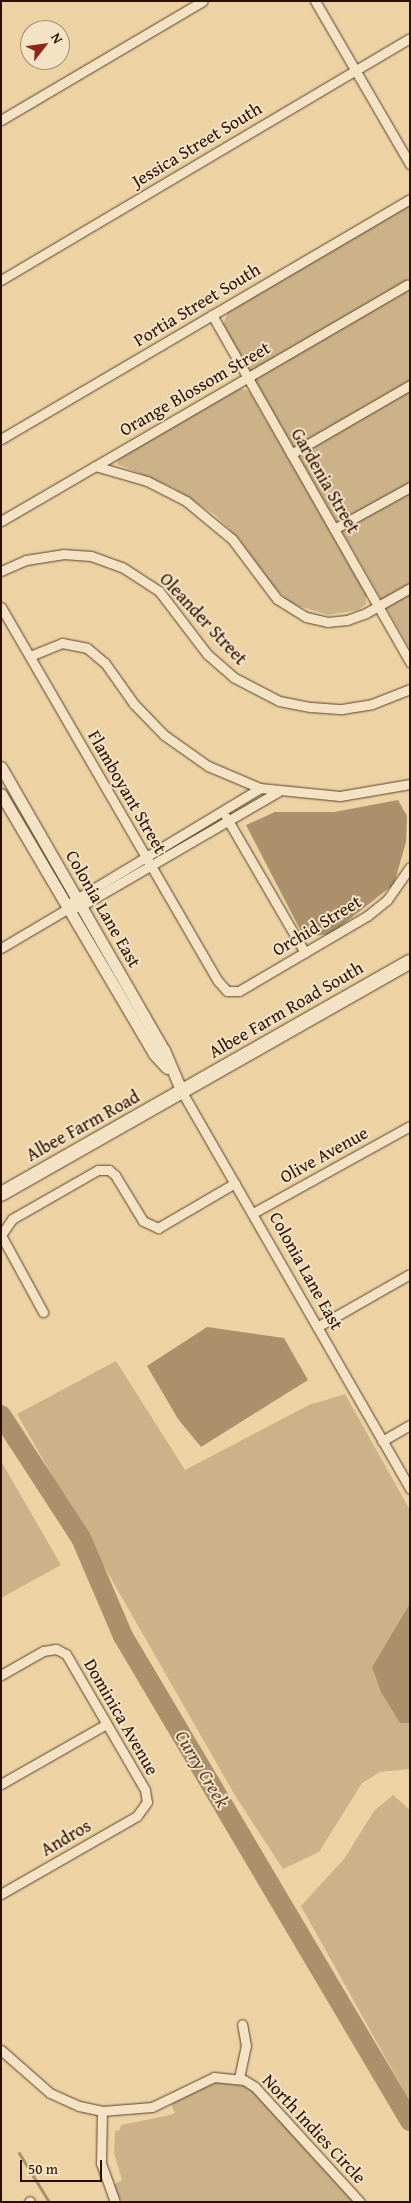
<!DOCTYPE html>
<style>
body{margin:0}
#map{position:relative;width:411px;height:2203px;overflow:hidden;background:#edd3a4;font-family:"Gentium Book Plus",serif}
div>[style]{position:absolute}
.green>*{inset:0;background:#ccb288}
.water>*{inset:0;background:#ab906c}
.stream>*{height:3px;margin:-1.5px;padding:0 1.5px;transform-origin:1.5px;border-radius:1.5px;background:#ab906c}
.river>*{height:20px;margin:-10px;padding:0 10px;transform-origin:10px;border-radius:10px;background:#ab906c}
.roads{filter:drop-shadow(0 0 1px #5b4029) drop-shadow(0 0 1px #5b4029)}
.minor>*{height:9px;margin:-4.5px;padding:0 4.5px;transform-origin:4.5px;border-radius:4.5px;background:#f3e2c4}
.tertiary>*{height:11px;margin:-5.5px;padding:0 5.5px;transform-origin:5.5px;border-radius:5.5px;background:#f3e2c4}
.secondary>*{height:14px;margin:-7px;padding:0 7px;transform-origin:7px;border-radius:7px;background:#f3e2c4}
span{translate:-50% -50%;white-space:nowrap;text-align:center;line-height:1.15;-webkit-text-stroke:4px #f3e2c4;paint-order:stroke}
.street-label{font-size:18px;color:#2a0f00}
.water-label{font-size:19px;color:#5e432b;font-style:italic}
.frame{position:absolute;inset:0;border:2px solid #2a0f00;pointer-events:none}
.north{position:absolute;left:20px;top:20px;width:50px;height:50px;box-sizing:border-box;background:#f3e2c4;border:1px solid #a38e76;border-radius:50%;rotate:60deg;font-size:14px;font-weight:700;line-height:20px;text-align:center;color:#2a0f00}
.north::after{content:'';display:block;margin:auto;width:18px;height:22px;background:#8f2418;clip-path:polygon(50% 0,100% 100%,50% 72%,0 100%)}
.scale{position:absolute;left:20px;top:2160px;width:82px;height:22px;box-sizing:border-box;border:2px solid #2a0f00;border-top:0;padding-left:6px;font-size:15px;line-height:18px;white-space:nowrap;color:#2a0f00;-webkit-text-stroke:4px #f3e2c4;paint-order:stroke}
</style>
<div id="map">
<div class="green">
<div style="clip-path:polygon(410px 204px,410px 649px,223px 325px,228px 312px)"></div>
<div style="clip-path:polygon(238px 388px,249px 391px,366px 593px,366px 604px,358px 610px,328px 615px,292px 604px,275px 588px,240px 540px,214px 514px,172px 487px,117px 464px,120px 456px)"></div>
<div style="clip-path:polygon(116px 1361px,185px 1470px,309px 1405px,345px 1394px,410px 1510px,410px 1603px,372px 1667px,400px 1723px,410px 1723px,410px 1769px,380px 1772px,362px 1783px,319px 1852px,283px 1869px,236px 1797px,17px 1414px)"></div>
<div style="clip-path:polygon(1px 1461px,61px 1565px,1px 1598px)"></div>
<div style="clip-path:polygon(393px 1795px,410px 1810px,410px 2102px,301px 1906px,344px 1859px,374px 1811px)"></div>
<div style="clip-path:polygon(224px 2081px,243px 2085px,255px 2092px,355px 2202px,122px 2202px,113px 2185px,122px 2180px,114px 2153px,115px 2131px,120px 2130px,121px 2125px,170px 2115px,175px 2113px,171px 2104px,200px 2087px)"></div>
</div>
<div class="water">
<div style="clip-path:polygon(398px 800px,407px 816px,406px 842px,394px 884px,331px 934px,304px 937px,246px 825px,275px 812px,334px 812px)"></div>
<div style="clip-path:polygon(207px 1327px,284px 1338px,308px 1380px,201px 1447px,178px 1419px,147px 1366px)"></div>
<div style="clip-path:polygon(410px 1603px,410px 1723px,400px 1723px,381px 1692px,372px 1667px)"></div>
</div>
<div class="stream">
<div style="left:19px;top:2153px;width:57px;rotate:58.5deg"></div>
</div>
<div class="river">
<div style="left:1px;top:1415px;width:147px;rotate:57deg"></div>
<div style="left:81px;top:1538px;width:107px;rotate:66.8deg"></div>
<div style="left:123px;top:1636px;width:564px;rotate:59.38deg"></div>
</div>
<div class="roads">
<div class="minor">
<div style="left:315px;top:1px;width:189px;rotate:59.8deg"></div>
<div style="left:1px;top:120px;width:234px;rotate:-30.5deg"></div>
<div style="left:1px;top:280px;width:475px;rotate:-30.6deg"></div>
<div style="left:212px;top:315px;width:400px;rotate:60.3deg"></div>
<div style="left:1px;top:439px;width:474px;rotate:-30.4deg"></div>
<div style="left:291px;top:454px;width:138px;rotate:-30.1deg"></div>
<div style="left:95px;top:466px;width:54px;rotate:16.1deg"></div>
<div style="left:147px;top:481px;width:44px;rotate:27.1deg"></div>
<div style="left:186px;top:501px;width:60px;rotate:39.6deg"></div>
<div style="left:232px;top:539px;width:75px;rotate:53.1deg"></div>
<div style="left:277px;top:599px;width:34px;rotate:32deg"></div>
<div style="left:306px;top:617px;width:22px;rotate:13deg"></div>
<div style="left:327px;top:622px;width:20px;rotate:-6deg"></div>
<div style="left:347px;top:620px;width:20px;rotate:-20deg"></div>
<div style="left:366px;top:613px;width:51px;rotate:-29.6deg"></div>
<div style="left:1px;top:521px;width:470px;rotate:-30.2deg"></div>
<div style="left:334px;top:529px;width:87px;rotate:-28.9deg"></div>
<div style="left:1px;top:571px;width:27px;rotate:-24deg"></div>
<div style="left:26px;top:560px;width:37px;rotate:-9deg"></div>
<div style="left:63px;top:554px;width:28px;rotate:4deg"></div>
<div style="left:91px;top:556px;width:33px;rotate:20deg"></div>
<div style="left:122px;top:567px;width:44px;rotate:33deg"></div>
<div style="left:159px;top:591px;width:79px;rotate:52.7deg"></div>
<div style="left:207px;top:654px;width:35px;rotate:41deg"></div>
<div style="left:233px;top:677px;width:52px;rotate:27.6deg"></div>
<div style="left:279px;top:701px;width:33px;rotate:11deg"></div>
<div style="left:311px;top:707px;width:31px;rotate:4deg"></div>
<div style="left:342px;top:709px;width:30px;rotate:-9deg"></div>
<div style="left:372px;top:704px;width:41px;rotate:-21.5deg"></div>
<div style="left:1px;top:607px;width:432px;rotate:59.9deg"></div>
<div style="left:218px;top:981px;width:13px;rotate:48deg"></div>
<div style="left:227px;top:991px;width:12px"></div>
<div style="left:239px;top:991px;width:148px;rotate:-30.4deg"></div>
<div style="left:367px;top:916px;width:26px;rotate:-39deg"></div>
<div style="left:387px;top:900px;width:40px;rotate:-55.1deg"></div>
<div style="left:30px;top:656px;width:35px;rotate:-22deg"></div>
<div style="left:62px;top:643px;width:25px;rotate:11deg"></div>
<div style="left:87px;top:648px;width:23px;rotate:40deg"></div>
<div style="left:105px;top:663px;width:50px;rotate:54.7deg"></div>
<div style="left:134px;top:704px;width:43px;rotate:45.9deg"></div>
<div style="left:164px;top:735px;width:54px;rotate:35.2deg"></div>
<div style="left:208px;top:766px;width:56px;rotate:22.9deg"></div>
<div style="left:260px;top:788px;width:80px;rotate:5.7deg"></div>
<div style="left:340px;top:796px;width:71px;rotate:-9.7deg"></div>
<div style="left:226px;top:817px;width:157px;rotate:59.8deg"></div>
<div style="left:73px;top:901px;width:218px;rotate:-31.1deg"></div>
<div style="left:1px;top:948px;width:77px;rotate:-30.6deg"></div>
<div style="left:67px;top:909px;width:14px;rotate:-12deg"></div>
<div style="left:81px;top:906px;width:228px;rotate:-30.1deg"></div>
<div style="left:182px;top:1092px;width:458px;rotate:60.1deg"></div>
<div style="left:253px;top:1213px;width:179px;rotate:-29deg"></div>
<div style="left:1px;top:1235px;width:19px;rotate:-55deg"></div>
<div style="left:12px;top:1219px;width:99px;rotate:-29.7deg"></div>
<div style="left:98px;top:1170px;width:11px"></div>
<div style="left:109px;top:1170px;width:8px;rotate:40deg"></div>
<div style="left:115px;top:1175px;width:54px;rotate:58.7deg"></div>
<div style="left:143px;top:1221px;width:17px;rotate:25deg"></div>
<div style="left:158px;top:1228px;width:89px;rotate:-30.3deg"></div>
<div style="left:1px;top:1235px;width:88px;rotate:61.4deg"></div>
<div style="left:317px;top:1327px;width:107px;rotate:-29.7deg"></div>
<div style="left:382px;top:1441px;width:32px;rotate:-30deg"></div>
<div style="left:1px;top:1675px;width:48px;rotate:-29.7deg"></div>
<div style="left:43px;top:1651px;width:13px;rotate:-9deg"></div>
<div style="left:56px;top:1649px;width:11px;rotate:27deg"></div>
<div style="left:66px;top:1654px;width:157px;rotate:59.8deg"></div>
<div style="left:145px;top:1790px;width:12px;rotate:81deg"></div>
<div style="left:147px;top:1802px;width:17px;rotate:126deg"></div>
<div style="left:137px;top:1816px;width:157px;rotate:150.2deg"></div>
<div style="left:1px;top:1784px;width:121px;rotate:-29.7deg"></div>
<div style="left:1px;top:2050px;width:65px;rotate:41.3deg"></div>
<div style="left:50px;top:2093px;width:32px;rotate:24deg"></div>
<div style="left:79px;top:2106px;width:24px;rotate:12deg"></div>
<div style="left:102px;top:2111px;width:50px;rotate:-4.6deg"></div>
<div style="left:152px;top:2107px;width:69px;rotate:-25.8deg"></div>
<div style="left:214px;top:2077px;width:30px;rotate:6deg"></div>
<div style="left:244px;top:2080px;width:13px;rotate:32deg"></div>
<div style="left:255px;top:2087px;width:156px;rotate:47.6deg"></div>
<div style="left:239px;top:2078px;width:33px;rotate:-78deg"></div>
<div style="left:246px;top:2046px;width:22px;rotate:-100deg"></div>
<div style="left:102px;top:2111px;width:52px;rotate:91.1deg"></div>
<div style="left:101px;top:2163px;width:41px;rotate:70.3deg"></div>
<div style="left:29px;top:2202px;width:1px;rotate:-45deg"></div>
</div>
<div class="tertiary">
<div style="left:1px;top:767px;width:327px;rotate:60.1deg"></div>
<div style="left:164px;top:1050px;width:46px;rotate:66.8deg"></div>
<div style="left:1px;top:794px;width:302px;rotate:59.5deg"></div>
<div style="left:154px;top:1054px;width:19px;rotate:47deg"></div>
</div>
<div class="secondary">
<div style="left:1px;top:1194px;width:470px;rotate:-29.6deg"></div>
</div>
</div>
<div class="street-label">
<span style="left:197px;top:145px;rotate:-31deg">Jessica Street South</span>
<span style="left:197px;top:305px;rotate:-31deg">Portia Street South</span>
<span style="left:195px;top:389px;rotate:-30deg">Orange Blossom Street</span>
<span style="left:325px;top:481px;rotate:60deg">Gardenia Street</span>
<span style="left:203px;top:619px;rotate:47deg">Oleander Street</span>
<span style="left:127px;top:792px;rotate:60deg">Flamboyant Street</span>
<span style="left:103px;top:909px;rotate:60deg">Colonia Lane East</span>
<span style="left:317px;top:926px;rotate:-31deg">Orchid Street</span>
<span style="left:286px;top:1010px;rotate:-30deg">Albee Farm Road South</span>
<span style="left:83px;top:1126px;rotate:-29deg">Albee Farm Road</span>
<span style="left:324px;top:1155px;rotate:-29deg">Olive Avenue</span>
<span style="left:306px;top:1271px;rotate:61deg">Colonia Lane East</span>
<span style="left:121px;top:1717px;rotate:60deg">Dominica Avenue</span>
<span style="left:66px;top:1838px;rotate:-30deg">Andros</span>
<span style="left:314px;top:2129px;rotate:47deg">North Indies Circle</span>
</div>
<div class="water-label">
<span style="left:202px;top:1769px;rotate:59deg">Curry Creek</span>
</div>
<div class="frame"></div>
<div class="north">N</div>
<div class="scale">50 m</div>
</div>
